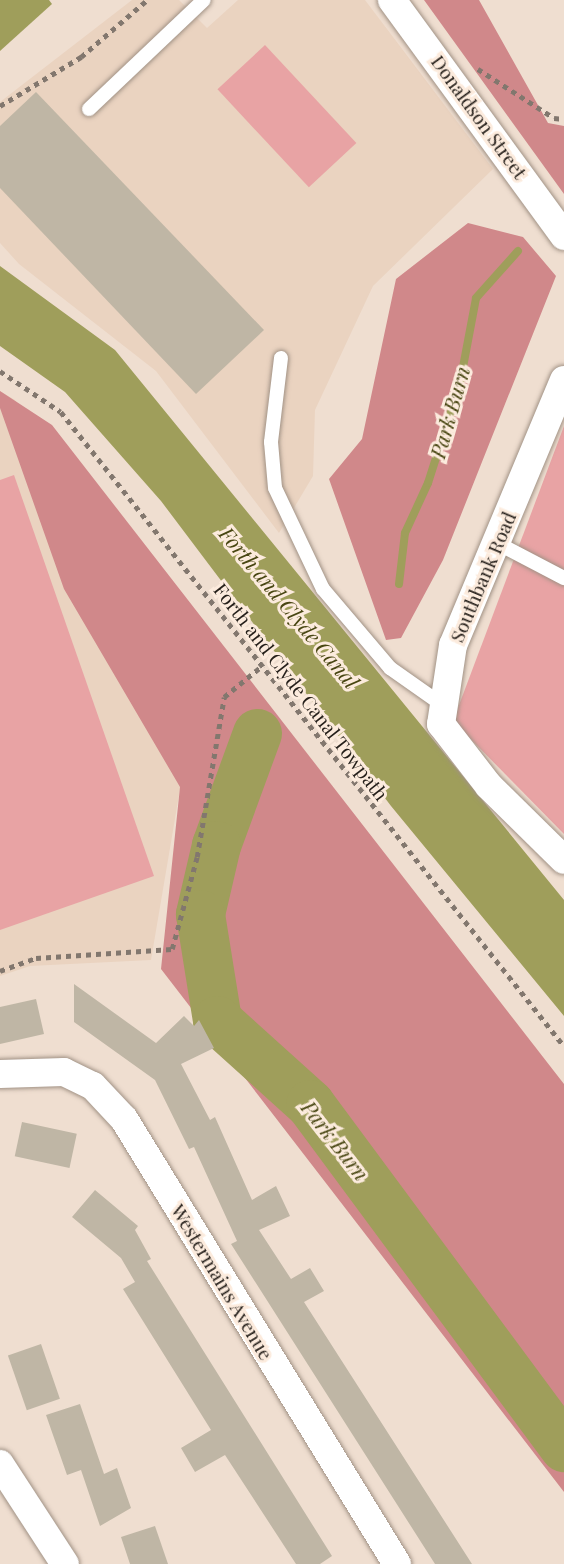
<!DOCTYPE html>
<style>
body{margin:0}
#map{position:relative;width:564px;height:1564px;overflow:hidden;background:#efded0;font-family:"Playfair Display",serif}
div>[style]{position:absolute}
.built>*{inset:0;background:#ead3c0}
.green>*{inset:0;background:#e8a3a4;transform-origin:0 0}
.forest>*{inset:0;background:#d0888a}
.water>*{inset:0;background:#9f9e5b}
.stream>*{height:8px;margin:-4px;padding:0 4px;transform-origin:4px;border-radius:4px;background:#9f9e5b}
.river>*{height:49px;margin:-24.5px;padding:0 24.5px;transform-origin:24.5px;border-radius:24.5px;background:#9f9e5b}
.building>*{inset:0;background:#bfb6a5;transform-origin:0 0}
.path>*{height:4.5px;margin-top:-2.25px;transform-origin:0;background:repeating-linear-gradient(90deg,#82776e 0 5px,transparent 0 10px)}
.roads{filter:drop-shadow(0 0 2px #a19285) drop-shadow(0 0 2px #a19285)}
.service>*{height:14px;margin:-7px;padding:0 7px;transform-origin:7px;border-radius:7px;background:#fff}
.minor>*{height:28px;margin:-14px;padding:0 14px;transform-origin:14px;border-radius:14px;background:#fff}
span{translate:-50% -50%;white-space:nowrap;text-align:center;line-height:1.15;-webkit-text-stroke:6px #fcebdd;paint-order:stroke}
.street-label{font-size:19px;color:#26201b}
.water-label{font-size:21px;color:#484612;font-style:italic}
</style>
<div id="map">
<div class="built">
<div style="clip-path:polygon(132px 0,179px 0,207px 28px,238px 0,365px 0,493px 169px,373px 286px,315px 410px,313px 476px,279px 533px,156px 371px,19px 264px,0 243px,0 102px)"></div>
<div style="clip-path:polygon(0 391px,15px 400px,205px 642px,151px 960px,30px 966px,0 976px)"></div>
</div>
<div class="green">
<div style="left:265px;top:45px;width:134px;height:65px;rotate:47deg"></div>
<div style="clip-path:polygon(564px 426px,564px 834px,453px 721px)"></div>
<div style="clip-path:polygon(14px 475px,154px 876px,0 930px,0 480px)"></div>
</div>
<div class="forest">
<div style="clip-path:polygon(424px 0,479px 0,548px 123px,564px 126px,564px 194px)"></div>
<div style="clip-path:polygon(468px 223px,523px 237px,556px 276px,443px 560px,401px 638px,386px 640px,329px 479px,362px 439px,396px 279px)"></div>
<div style="clip-path:polygon(0 391px,52px 425px,564px 1084px,564px 1492px,161px 969px,180px 787px,64px 589px,0 408px)"></div>
</div>
<div class="water">
<div style="clip-path:polygon(0 0,49px 0,52px 4px,0 51px)"></div>
<div style="clip-path:polygon(0 266px,115px 350px,564px 900px,564px 1016px,391px 806px,161px 501px,65px 392px,0 346px)"></div>
</div>
<div class="stream">
<div style="left:399px;top:584px;width:51px;rotate:-83.3deg"></div>
<div style="left:405px;top:533px;width:55px;rotate:-65.3deg"></div>
<div style="left:428px;top:483px;width:105px;rotate:-72.3deg"></div>
<div style="left:460px;top:383px;width:86px;rotate:-79.3deg"></div>
<div style="left:476px;top:298px;width:63px;rotate:-48.2deg"></div>
</div>
<div class="river">
<div style="left:257px;top:733px;width:119px;rotate:110.1deg"></div>
<div style="left:216px;top:845px;width:71px;rotate:103.1deg"></div>
<div style="left:200px;top:914px;width:107px;rotate:80.9deg"></div>
<div style="left:217px;top:1020px;width:125px;rotate:42.1deg"></div>
<div style="left:310px;top:1104px;width:427px;rotate:53.5deg"></div>
</div>
<div class="building">
<div style="clip-path:polygon(36px 92px,264px 330px,196px 394px,0 188px,0 126px)"></div>
<div style="clip-path:polygon(74px 984px,156px 1043px,184px 1016px,194px 1026px,199px 1020px,214px 1048px,181px 1064px,210px 1120px,215px 1117px,252px 1200px,276px 1186px,290px 1216px,259px 1230px,291px 1279px,310px 1268px,324px 1291px,304px 1302px,472px 1564px,435px 1564px,231px 1244px,237px 1241px,194px 1147px,189px 1149px,155px 1080px,74px 1022px)"></div>
<div style="clip-path:polygon(36px 999px,44px 1034px,0 1044px,0 1007px)"></div>
<div style="left:22px;top:1122px;width:56px;height:35px;rotate:12deg"></div>
<div style="clip-path:polygon(95px 1190px,138px 1226px,135px 1230px,151px 1259px,147px 1261px,332px 1556px,320px 1564px,296px 1564px,225px 1455px,195px 1472px,181px 1448px,211px 1430px,123px 1289px,135px 1282px,121px 1258px,72px 1217px)"></div>
<div style="left:41px;top:1344px;width:58px;height:35px;rotate:71deg"></div>
<div style="clip-path:polygon(80px 1404px,104px 1474px,117px 1468px,131px 1508px,100px 1526px,81px 1470px,67px 1475px,46px 1415px)"></div>
<div style="clip-path:polygon(155px 1526px,168px 1564px,130px 1564px,121px 1537px)"></div>
</div>
<div class="path">
<div style="left:478px;top:69px;width:90px;rotate:32.8deg"></div>
<div style="left:554px;top:118px;width:10px;rotate:6deg"></div>
<div style="left:0;top:106px;width:95px;rotate:-31.2deg"></div>
<div style="left:81px;top:57px;width:87px;rotate:-40.8deg"></div>
<div style="left:0;top:371px;width:73px;rotate:33.9deg"></div>
<div style="left:61px;top:412px;width:809px;rotate:51.57deg"></div>
<div style="left:0;top:971px;width:38px;rotate:-20deg"></div>
<div style="left:36px;top:958px;width:136px;rotate:-3.8deg"></div>
<div style="left:172px;top:949px;width:95px;rotate:-74.8deg"></div>
<div style="left:197px;top:857px;width:162px;rotate:-80.4deg"></div>
<div style="left:224px;top:697px;width:50px;rotate:-39.4deg"></div>
</div>
<div class="roads">
<div class="service">
<div style="left:89px;top:109px;width:158px;rotate:-43.5deg"></div>
<div style="left:281px;top:358px;width:85px;rotate:96.8deg"></div>
<div style="left:271px;top:442px;width:46px;rotate:85deg"></div>
<div style="left:275px;top:488px;width:112px;rotate:64.6deg"></div>
<div style="left:323px;top:589px;width:104px;rotate:49.7deg"></div>
<div style="left:390px;top:668px;width:66px;rotate:35.1deg"></div>
<div style="left:497px;top:543px;width:76px;rotate:27.6deg"></div>
</div>
<div class="minor">
<div style="left:392px;top:0;width:292px;rotate:53.9deg"></div>
<div style="left:564px;top:380px;width:287px;rotate:112.7deg"></div>
<div style="left:453px;top:645px;width:80px;rotate:98.6deg"></div>
<div style="left:441px;top:724px;width:78px;rotate:52.3deg"></div>
<div style="left:489px;top:786px;width:105px;rotate:44.6deg"></div>
<div style="left:0;top:1074px;width:64px;rotate:-1.8deg"></div>
<div style="left:64px;top:1072px;width:32px;rotate:26deg"></div>
<div style="left:93px;top:1086px;width:45px;rotate:46.8deg"></div>
<div style="left:124px;top:1119px;width:522px;rotate:58.47deg"></div>
<div style="left:0;top:1464px;width:119px;rotate:57deg"></div>
</div>
</div>
<div class="street-label">
<span style="left:479px;top:117px;rotate:54deg">Donaldson Street</span>
<span style="left:483px;top:577px;rotate:-67deg">Southbank Road</span>
<span style="left:301px;top:692px;rotate:52deg">Forth and Clyde Canal Towpath</span>
<span style="left:222px;top:1282px;rotate:59deg">Westermains Avenue</span>
</div>
<div class="water-label">
<span style="left:449px;top:412px;rotate:-74deg">Park Burn</span>
<span style="left:290px;top:607px;rotate:50deg">Forth and Clyde Canal</span>
<span style="left:336px;top:1140px;rotate:52deg">Park Burn</span>
</div>
</div>
